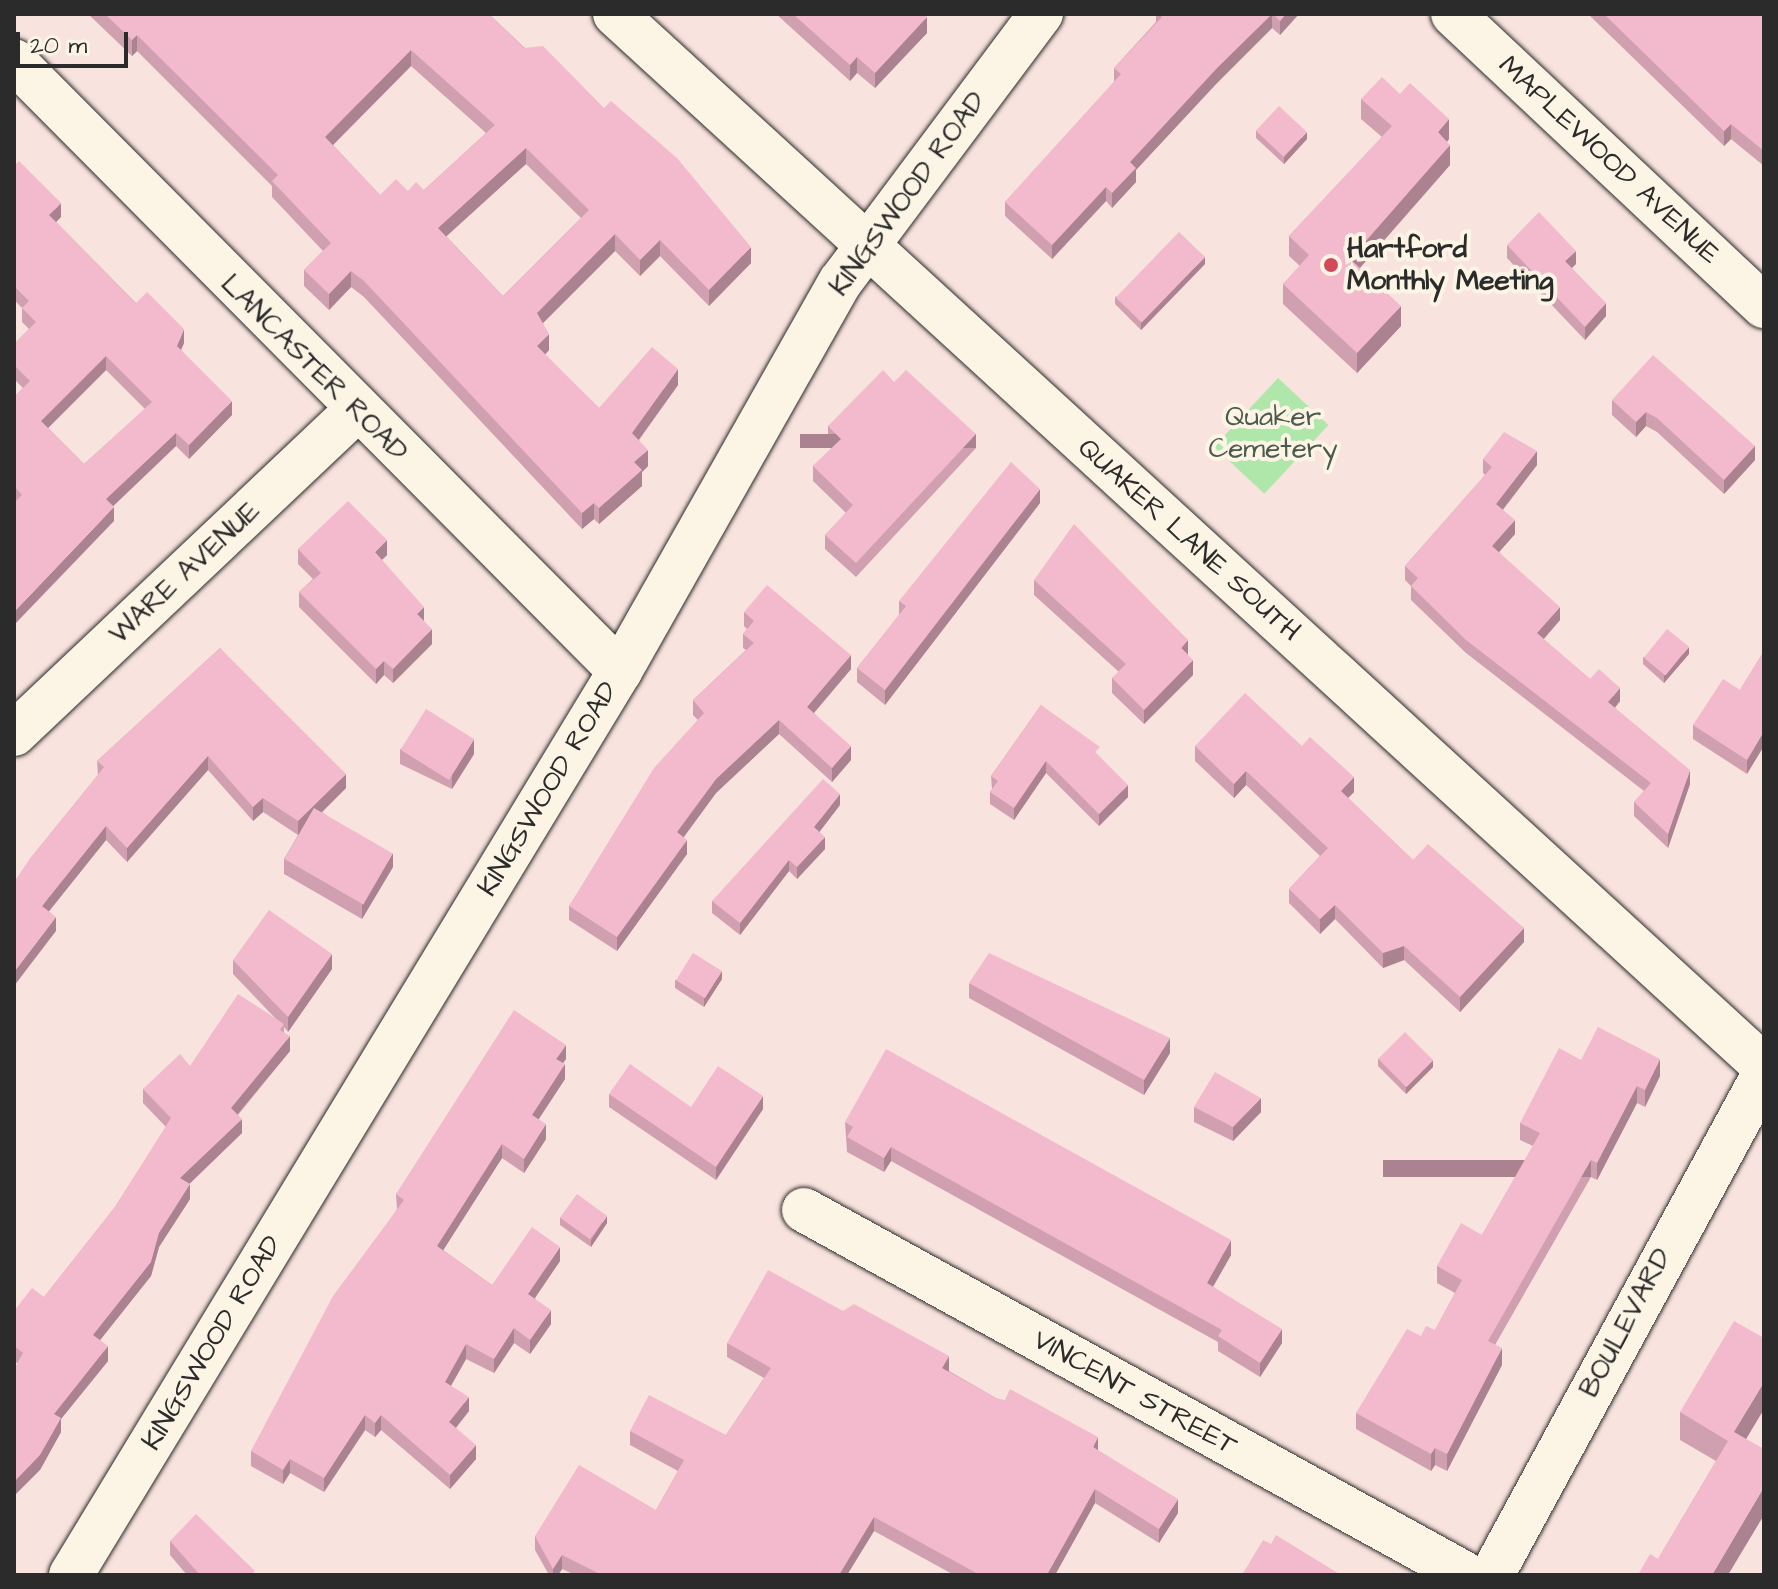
<!DOCTYPE html>
<style>
body{margin:0}
#map{position:relative;width:1778px;height:1589px;overflow:hidden;background:#f9e3de;font-family:"Architects Daughter",sans-serif}
div>[style]{position:absolute}
.green>*{inset:0;background:#afe7ab;transform-origin:0 0}
.roads{filter:drop-shadow(0 0 2px #2b2b2b) drop-shadow(0 0 2px #2b2b2b)}
.minor>*{height:44px;margin:-22px;padding:0 22px;transform-origin:22px;border-radius:22px;background:#fcf5e5}
.major>*{height:44px;margin:-22px;padding:0 22px;transform-origin:22px;border-radius:22px;background:#fcf5e5}
.wall>*{inset:0;background:#d1a0b0}
.shaded-wall>*{inset:0;background:#aa8290;transform-origin:0 0}
.building>*{inset:0;background:#f3bacd;transform-origin:0 0}
.dots>*{width:22px;height:22px;translate:-50% -50%;box-sizing:border-box;border:4px solid #fcf5e5;border-radius:50%}
span{translate:-50% -50%;white-space:nowrap;text-align:center;line-height:1.15;-webkit-text-stroke:8px #fcf5e5;paint-order:stroke}
.street-label{font-size:28px;color:#2b2b2b}
.poi-label{font-size:28px;color:#2b2b2b;font-weight:700}
.left{translate:0 -50%;text-align:left}
.park-label{font-size:28px;color:#4c5a4b}
.frame{position:absolute;inset:0;border:16px solid #2b2b2b;pointer-events:none}
.scale{position:absolute;left:16px;top:32px;width:112px;height:36px;box-sizing:border-box;border:4px solid #2b2b2b;border-top:0;padding-left:10px;font-size:24px;line-height:28px;white-space:nowrap;color:#2b2b2b;-webkit-text-stroke:6px #fcf5e5;paint-order:stroke}
</style>
<div id="map">
<div class="green">
<div style="left:1278px;top:378px;width:69px;height:94px;rotate:43deg"></div>
</div>
<div class="roads">
<div class="minor">
<div style="left:1453px;top:14px;width:427px;rotate:43.2deg"></div>
<div style="left:14px;top:61px;width:860px;rotate:45.19deg"></div>
<div style="left:14px;top:734px;width:469px;rotate:-43.4deg"></div>
<div style="left:804px;top:1210px;width:757px;rotate:28.83deg"></div>
<div style="left:71px;top:1575px;width:1058px;rotate:-58.73deg"></div>
<div style="left:620px;top:671px;width:448px;rotate:-60.5deg"></div>
<div style="left:841px;top:281px;width:334px;rotate:-53.2deg"></div>
</div>
<div class="major">
<div style="left:615px;top:14px;width:1558px;rotate:42.48deg"></div>
<div style="left:1492px;top:1575px;width:570px;rotate:-61.5deg"></div>
</div>
</div>
<div class="wall">
<div style="clip-path:polygon(evenodd,88px 14px,489px 14px,751px 263px,709px 306px,660px 256px,640px 276px,615px 251px,543px 323px,549px 350px,545px 355px,599px 408px,678px 385px,639px 440px,648px 466px,642px 472px,642px 486px,599px 524px,594px 519px,582px 529px,364px 297px,351px 287px,329px 310px,304px 286px,304px 270px,323px 251px,272px 197px,272px 186px,137px 51px,132px 56px,88px 14px,411px 66px,486px 133px,424px 190px,380px 195px,333px 145px,411px 66px,88px 14px,526px 164px,581px 218px,503px 296px,446px 236px,526px 164px)"></div>
<div style="clip-path:polygon(776px 14px,924px 14px,927px 33px,875px 88px,857px 73px,850px 81px)"></div>
<div style="clip-path:polygon(1156px 14px,1299px 14px,1280px 35px,1272px 28px,1217px 83px,1136px 170px,1136px 182px,1112px 208px,1106px 201px,1052px 259px,1005px 216px,1005px 202px,1114px 82px,1114px 68px,1156px 22px)"></div>
<div style="clip-path:polygon(1588px 14px,1764px 14px,1764px 166px,1731px 139px,1724px 146px)"></div>
<div style="clip-path:polygon(1361px 99px,1449px 139px,1447px 142px,1450px 165px,1360px 268px,1401px 326px,1357px 373px,1283px 304px,1283px 284px,1300px 266px,1289px 256px,1289px 236px,1382px 137px,1361px 119px)"></div>
<div style="clip-path:polygon(1256px 131px,1307px 139px,1284px 164px,1256px 138px)"></div>
<div style="clip-path:polygon(evenodd,14px 166px,61px 217px,56px 222px,136px 303px,184px 343px,181px 350px,232px 415px,189px 459px,176px 446px,113px 506px,114px 521px,16px 502px,14px 500px,14px 397px,23px 388px,14px 379px,14px 344px,29px 329px,22px 322px,22px 308px,14px 300px,14px 166px,106px 370px,145px 409px,84px 464px,48px 428px,106px 370px)"></div>
<div style="clip-path:polygon(1507px 245px,1576px 264px,1572px 268px,1606px 316px,1585px 340px,1507px 258px)"></div>
<div style="clip-path:polygon(1205px 264px,1141px 330px,1115px 304px,1115px 297px)"></div>
<div style="clip-path:polygon(894px 382px,976px 448px,856px 577px,825px 549px,825px 535px,846px 513px,813px 481px,813px 466px,834px 446px,828px 441px,828px 426px)"></div>
<div style="clip-path:polygon(1612px 400px,1755px 446px,1755px 460px,1724px 494px,1657px 432px,1646px 426px,1636px 437px,1612px 415px)"></div>
<div style="clip-path:polygon(1483px 459px,1537px 465px,1503px 510px,1515px 534px,1499px 552px,1560px 620px,1543px 639px,1590px 679px,1620px 701px,1615px 708px,1690px 784px,1668px 848px,1634px 816px,1634px 802px,1644px 791px,1466px 653px,1411px 600px,1411px 586px,1405px 580px,1405px 566px,1485px 475px,1483px 473px)"></div>
<div style="clip-path:polygon(1040px 503px,885px 705px,857px 682px,857px 668px,899px 615px,899px 601px)"></div>
<div style="clip-path:polygon(298px 549px,387px 555px,382px 560px,424px 621px,432px 644px,393px 683px,384px 675px,376px 684px,299px 607px,299px 592px,313px 579px,298px 564px)"></div>
<div style="clip-path:polygon(1034px 580px,1188px 655px,1193px 675px,1144px 724px,1112px 693px,1112px 678px,1119px 672px,1034px 595px)"></div>
<div style="clip-path:polygon(744px 612px,851px 669px,814px 713px,851px 760px,832px 782px,779px 734px,716px 793px,684px 837px,687px 854px,617px 951px,569px 920px,569px 906px,698px 720px,693px 715px,693px 700px,746px 650px,743px 648px,743px 634px,747px 629px,744px 626px)"></div>
<div style="clip-path:polygon(220px 648px,346px 788px,322px 812px,393px 867px,362px 919px,284px 874px,284px 859px,298px 835px,263px 812px,253px 821px,208px 770px,127px 862px,106px 840px,49px 911px,56px 931px,29px 860px,98px 775px,97px 761px)"></div>
<div style="clip-path:polygon(1764px 651px,1747px 774px,1693px 739px,1693px 725px,1740px 690px)"></div>
<div style="clip-path:polygon(1689px 654px,1664px 683px,1643px 664px,1643px 657px)"></div>
<div style="clip-path:polygon(1041px 705px,1100px 757px,1128px 797px,1099px 826px,1046px 773px,1014px 820px,990px 804px,990px 792px,992px 789px,991px 776px)"></div>
<div style="clip-path:polygon(1195px 746px,1302px 746px,1354px 792px,1348px 798px,1413px 860px,1524px 942px,1460px 1012px,1404px 960px,1383px 968px,1335px 919px,1320px 934px,1289px 903px,1289px 889px,1320px 856px,1246px 785px,1234px 798px,1195px 761px)"></div>
<div style="clip-path:polygon(400px 749px,474px 754px,452px 789px,400px 764px)"></div>
<div style="clip-path:polygon(840px 805px,819px 832px,825px 849px,797px 879px,789px 871px,740px 935px,712px 913px,712px 901px)"></div>
<div style="clip-path:polygon(233px 960px,332px 969px,288px 1032px,284px 1027px,284px 1032px,290px 1051px,238px 1115px,242px 1133px,189px 1184px,190px 1199px,159px 1247px,151px 1276px,100px 1340px,108px 1361px,61px 1419px,61px 1432px,40px 1470px,17px 1363px,14px 1360px,14px 1311px,44px 1297px,115px 1207px,166px 1127px,143px 1103px,143px 1089px,190px 1066px,276px 1019px,233px 974px)"></div>
<div style="clip-path:polygon(722px 979px,704px 1007px,675px 988px,675px 980px)"></div>
<div style="clip-path:polygon(969px 983px,1170px 1053px,1144px 1095px,969px 998px)"></div>
<div style="clip-path:polygon(566px 1059px,563px 1063px,565px 1079px,539px 1119px,546px 1139px,524px 1173px,502px 1158px,443px 1250px,492px 1285px,560px 1261px,535px 1298px,551px 1324px,530px 1354px,514px 1343px,494px 1373px,466px 1359px,451px 1386px,469px 1411px,456px 1428px,476px 1459px,450px 1489px,381px 1430px,375px 1437px,365px 1430px,324px 1492px,290px 1473px,283px 1484px,251px 1466px,251px 1451px,397px 1209px,396px 1194px)"></div>
<div style="clip-path:polygon(1378px 1059px,1433px 1067px,1406px 1094px,1378px 1066px)"></div>
<div style="clip-path:polygon(1581px 1060px,1660px 1076px,1645px 1107px,1637px 1103px,1597px 1180px,1591px 1177px,1495px 1345px,1502px 1365px,1447px 1471px,1435px 1465px,1431px 1471px,1356px 1429px,1356px 1413px,1421px 1336px,1435px 1330px,1455px 1293px,1437px 1283px,1437px 1266px,1482px 1235px,1533px 1146px,1520px 1140px,1520px 1123px)"></div>
<div style="clip-path:polygon(609px 1094px,691px 1107px,763px 1109px,716px 1180px,609px 1107px)"></div>
<div style="clip-path:polygon(1194px 1107px,1261px 1112px,1233px 1141px,1194px 1122px)"></div>
<div style="clip-path:polygon(845px 1122px,1231px 1255px,1213px 1287px,1282px 1343px,1260px 1377px,1218px 1351px,1218px 1342px,891px 1161px,884px 1172px,847px 1152px)"></div>
<div style="clip-path:polygon(560px 1217px,607px 1223px,591px 1247px,560px 1225px)"></div>
<div style="clip-path:polygon(727px 1343px,949px 1370px,949px 1371px,996px 1398px,1098px 1450px,1178px 1513px,1159px 1543px,1095px 1503px,1055px 1575px,954px 1575px,874px 1531px,847px 1575px,575px 1575px,562px 1569px,558px 1575px,549px 1575px,535px 1550px,535px 1536px,656px 1510px,678px 1471px,630px 1445px,630px 1431px,726px 1435px,764px 1378px,727px 1357px)"></div>
<div style="clip-path:polygon(1764px 1409px,1746px 1439px,1658px 1559px,1716px 1461px,1680px 1440px,1680px 1412px)"></div>
<div style="clip-path:polygon(170px 1541px,255px 1575px,187px 1575px,170px 1555px)"></div>
</div>
<div class="shaded-wall">
<div style="clip-path:polygon(1272px 14px,1272px 28px,1217px 83px,1136px 170px,1136px 182px,1112px 208px,1112px 193px,1130px 162px,1217px 68px)"></div>
<div style="clip-path:polygon(1286px 14px,1299px 14px,1280px 35px,1280px 21px)"></div>
<div style="clip-path:polygon(927px 17px,927px 33px,875px 88px,875px 73px)"></div>
<div style="clip-path:polygon(137px 35px,137px 51px,132px 56px,132px 40px)"></div>
<div style="clip-path:polygon(411px 50px,411px 66px,325px 153px,325px 137px)"></div>
<div style="clip-path:polygon(857px 57px,857px 73px,850px 81px,850px 65px)"></div>
<div style="clip-path:polygon(1449px 119px,1449px 139px,1438px 151px,1438px 132px)"></div>
<div style="clip-path:polygon(1731px 124px,1731px 139px,1724px 146px,1724px 131px)"></div>
<div style="clip-path:polygon(1307px 132px,1307px 139px,1284px 164px,1284px 157px)"></div>
<div style="clip-path:polygon(1450px 145px,1450px 165px,1350px 279px,1350px 259px)"></div>
<div style="clip-path:polygon(526px 148px,526px 164px,438px 244px,438px 228px)"></div>
<div style="clip-path:polygon(1106px 187px,1106px 201px,1052px 259px,1052px 245px)"></div>
<div style="clip-path:polygon(61px 203px,61px 217px,49px 229px,49px 215px)"></div>
<div style="clip-path:polygon(615px 234px,615px 251px,537px 329px,537px 313px)"></div>
<div style="clip-path:polygon(660px 240px,660px 256px,640px 276px,640px 260px)"></div>
<div style="clip-path:polygon(751px 247px,751px 263px,709px 306px,709px 290px)"></div>
<div style="clip-path:polygon(1576px 251px,1576px 264px,1565px 274px,1565px 261px)"></div>
<div style="clip-path:polygon(1205px 257px,1205px 264px,1141px 330px,1141px 322px)"></div>
<div style="clip-path:polygon(351px 271px,351px 287px,329px 310px,329px 294px)"></div>
<div style="clip-path:polygon(1606px 303px,1606px 316px,1585px 340px,1585px 327px)"></div>
<div style="clip-path:polygon(1401px 306px,1401px 326px,1357px 373px,1357px 353px)"></div>
<div style="clip-path:polygon(184px 329px,184px 343px,177px 359px,177px 346px)"></div>
<div style="clip-path:polygon(549px 334px,549px 350px,537px 363px,537px 346px)"></div>
<div style="clip-path:polygon(106px 356px,106px 370px,41px 435px,41px 421px)"></div>
<div style="clip-path:polygon(678px 369px,678px 385px,632px 449px,632px 433px)"></div>
<div style="clip-path:polygon(232px 401px,232px 415px,189px 459px,189px 445px)"></div>
<div style="clip-path:polygon(1646px 412px,1646px 426px,1636px 437px,1636px 422px)"></div>
<div style="clip-path:polygon(176px 433px,176px 446px,106px 513px,106px 499px)"></div>
<div style="left:976px;top:434px;width:14px;height:176px;rotate:90deg"></div>
<div style="clip-path:polygon(1755px 446px,1755px 460px,1724px 494px,1724px 480px)"></div>
<div style="clip-path:polygon(648px 450px,648px 466px,642px 472px,642px 486px,599px 524px,599px 508px,634px 462px)"></div>
<div style="clip-path:polygon(1537px 451px,1537px 465px,1496px 518px,1496px 504px)"></div>
<div style="clip-path:polygon(1040px 489px,1040px 503px,885px 705px,885px 690px)"></div>
<div style="clip-path:polygon(594px 503px,594px 519px,582px 529px,582px 513px)"></div>
<div style="clip-path:polygon(114px 507px,114px 521px,14px 625px,14px 612px)"></div>
<div style="clip-path:polygon(1515px 520px,1515px 534px,1492px 560px,1492px 546px)"></div>
<div style="clip-path:polygon(387px 540px,387px 555px,375px 566px,375px 552px)"></div>
<div style="clip-path:polygon(424px 607px,424px 621px,417px 614px)"></div>
<div style="clip-path:polygon(1560px 607px,1560px 620px,1537px 647px,1537px 633px)"></div>
<div style="clip-path:polygon(432px 629px,432px 644px,393px 683px,393px 669px)"></div>
<div style="clip-path:polygon(1188px 640px,1188px 655px,1181px 648px)"></div>
<div style="clip-path:polygon(1689px 647px,1689px 654px,1664px 683px,1664px 676px)"></div>
<div style="clip-path:polygon(851px 655px,851px 669px,807px 721px,807px 707px)"></div>
<div style="clip-path:polygon(1193px 660px,1193px 675px,1144px 724px,1144px 710px)"></div>
<div style="clip-path:polygon(384px 661px,384px 675px,376px 684px,376px 669px)"></div>
<div style="clip-path:polygon(1620px 688px,1620px 701px,1608px 716px,1608px 702px)"></div>
<div style="clip-path:polygon(779px 720px,779px 734px,716px 793px,677px 846px,677px 832px,716px 779px)"></div>
<div style="clip-path:polygon(1764px 731px,1764px 746px,1747px 774px,1747px 760px)"></div>
<div style="clip-path:polygon(474px 739px,474px 754px,452px 789px,452px 775px)"></div>
<div style="clip-path:polygon(851px 746px,851px 760px,832px 782px,832px 768px)"></div>
<div style="clip-path:polygon(208px 756px,208px 770px,127px 862px,127px 848px)"></div>
<div style="clip-path:polygon(1046px 761px,1046px 773px,1014px 820px,1014px 808px)"></div>
<div style="clip-path:polygon(1690px 770px,1690px 784px,1668px 848px,1668px 834px)"></div>
<div style="clip-path:polygon(1246px 771px,1246px 785px,1234px 798px,1234px 784px)"></div>
<div style="clip-path:polygon(346px 774px,346px 788px,298px 836px,298px 821px)"></div>
<div style="clip-path:polygon(1354px 777px,1354px 792px,1341px 805px,1341px 791px)"></div>
<div style="clip-path:polygon(1128px 785px,1128px 797px,1099px 826px,1099px 814px)"></div>
<div style="clip-path:polygon(840px 794px,840px 805px,814px 839px,814px 827px)"></div>
<div style="clip-path:polygon(263px 798px,263px 812px,253px 821px,253px 807px)"></div>
<div style="clip-path:polygon(106px 826px,106px 840px,42px 920px,42px 906px)"></div>
<div style="clip-path:polygon(825px 837px,825px 849px,797px 879px,797px 867px)"></div>
<div style="clip-path:polygon(687px 840px,687px 854px,617px 951px,617px 937px)"></div>
<div style="clip-path:polygon(393px 853px,393px 867px,362px 919px,362px 905px)"></div>
<div style="clip-path:polygon(789px 860px,789px 871px,740px 935px,740px 923px)"></div>
<div style="clip-path:polygon(1335px 905px,1335px 919px,1320px 934px,1320px 919px)"></div>
<div style="clip-path:polygon(56px 917px,56px 931px,14px 986px,14px 972px)"></div>
<div style="clip-path:polygon(1524px 928px,1524px 942px,1460px 1012px,1460px 997px)"></div>
<div style="clip-path:polygon(1404px 946px,1404px 960px,1383px 968px,1383px 953px)"></div>
<div style="clip-path:polygon(332px 954px,332px 969px,288px 1032px,288px 1017px)"></div>
<div style="clip-path:polygon(722px 971px,722px 979px,704px 1007px,704px 999px)"></div>
<div style="clip-path:polygon(290px 1036px,290px 1051px,231px 1122px,231px 1108px)"></div>
<div style="clip-path:polygon(1170px 1038px,1170px 1053px,1144px 1095px,1144px 1080px)"></div>
<div style="clip-path:polygon(566px 1045px,566px 1059px,556px 1073px,556px 1059px)"></div>
<div style="clip-path:polygon(1660px 1059px,1660px 1076px,1645px 1107px,1645px 1090px)"></div>
<div style="clip-path:polygon(1433px 1060px,1433px 1067px,1406px 1094px,1406px 1086px)"></div>
<div style="clip-path:polygon(565px 1064px,565px 1079px,532px 1129px,532px 1115px)"></div>
<div style="clip-path:polygon(1637px 1086px,1637px 1103px,1597px 1180px,1597px 1163px)"></div>
<div style="clip-path:polygon(763px 1096px,763px 1109px,716px 1180px,716px 1167px)"></div>
<div style="clip-path:polygon(1261px 1098px,1261px 1112px,1233px 1141px,1233px 1127px)"></div>
<div style="clip-path:polygon(242px 1119px,242px 1133px,180px 1193px,180px 1178px)"></div>
<div style="clip-path:polygon(546px 1124px,546px 1139px,524px 1173px,524px 1159px)"></div>
<div style="clip-path:polygon(502px 1144px,502px 1158px,437px 1260px,437px 1246px)"></div>
<div style="clip-path:polygon(891px 1147px,891px 1161px,884px 1172px,884px 1158px)"></div>
<div style="left:1591px;top:1160px;width:17px;height:208px;rotate:90deg"></div>
<div style="clip-path:polygon(190px 1184px,190px 1199px,159px 1247px,151px 1276px,93px 1349px,93px 1335px)"></div>
<div style="clip-path:polygon(607px 1216px,607px 1223px,591px 1247px,591px 1240px)"></div>
<div style="clip-path:polygon(1231px 1240px,1231px 1255px,1207px 1297px,1207px 1283px)"></div>
<div style="clip-path:polygon(560px 1247px,560px 1261px,528px 1308px,528px 1294px)"></div>
<div style="clip-path:polygon(551px 1310px,551px 1324px,530px 1354px,530px 1340px)"></div>
<div style="clip-path:polygon(514px 1328px,514px 1343px,494px 1373px,494px 1359px)"></div>
<div style="clip-path:polygon(1282px 1329px,1282px 1343px,1260px 1377px,1260px 1363px)"></div>
<div style="clip-path:polygon(466px 1344px,466px 1359px,445px 1396px,445px 1382px)"></div>
<div style="clip-path:polygon(108px 1346px,108px 1361px,61px 1419px,61px 1432px,40px 1470px,14px 1496px,14px 1482px,54px 1414px)"></div>
<div style="clip-path:polygon(1502px 1348px,1502px 1365px,1447px 1471px,1447px 1454px)"></div>
<div style="clip-path:polygon(949px 1356px,949px 1370px,942px 1382px,942px 1368px)"></div>
<div style="clip-path:polygon(1764px 1382px,1764px 1409px,1734px 1459px,1734px 1432px)"></div>
<div style="clip-path:polygon(469px 1397px,469px 1411px,449px 1436px,449px 1422px)"></div>
<div style="clip-path:polygon(365px 1415px,365px 1430px,324px 1492px,324px 1478px)"></div>
<div style="clip-path:polygon(381px 1415px,381px 1430px,375px 1437px,375px 1423px)"></div>
<div style="clip-path:polygon(1098px 1437px,1098px 1451px,1093px 1447px)"></div>
<div style="clip-path:polygon(476px 1445px,476px 1459px,450px 1489px,450px 1475px)"></div>
<div style="clip-path:polygon(1435px 1448px,1435px 1465px,1431px 1471px,1431px 1454px)"></div>
<div style="clip-path:polygon(290px 1459px,290px 1473px,283px 1484px,283px 1470px)"></div>
<div style="clip-path:polygon(1764px 1487px,1764px 1515px,1728px 1575px,1712px 1575px)"></div>
<div style="clip-path:polygon(1095px 1489px,1095px 1503px,1055px 1575px,1048px 1575px,1048px 1573px)"></div>
<div style="clip-path:polygon(1178px 1499px,1178px 1513px,1159px 1543px,1159px 1529px)"></div>
<div style="clip-path:polygon(874px 1517px,874px 1531px,847px 1575px,839px 1575px)"></div>
<div style="clip-path:polygon(562px 1555px,562px 1569px,558px 1575px,553px 1575px,553px 1569px)"></div>
</div>
<div class="building">
<div style="clip-path:polygon(evenodd,105px 14px,489px 14px,524px 48px,543px 46px,604px 108px,611px 101px,677px 158px,751px 247px,709px 290px,660px 240px,640px 260px,615px 234px,537px 313px,549px 334px,537px 346px,599px 408px,652px 347px,678px 369px,632px 433px,648px 450px,634px 462px,642px 470px,599px 508px,594px 503px,582px 513px,364px 281px,351px 271px,329px 294px,304px 270px,331px 243px,272px 181px,278px 175px,137px 35px,132px 40px,105px 14px,411px 50px,495px 125px,424px 190px,416px 182px,408px 191px,396px 179px,380px 195px,325px 137px,411px 50px,105px 14px,526px 148px,589px 210px,503px 296px,438px 228px,526px 148px)"></div>
<div style="clip-path:polygon(793px 14px,924px 14px,927px 17px,875px 73px,857px 57px,850px 65px)"></div>
<div style="clip-path:polygon(1159px 14px,1272px 14px,1217px 68px,1130px 162px,1136px 168px,1112px 193px,1106px 187px,1052px 245px,1005px 202px,1121px 74px,1114px 68px,1162px 17px)"></div>
<div style="clip-path:polygon(1273px 14px,1286px 14px,1280px 21px)"></div>
<div style="clip-path:polygon(1604px 14px,1764px 14px,1764px 151px,1731px 124px,1724px 131px)"></div>
<div style="clip-path:polygon(1382px 77px,1400px 94px,1410px 83px,1449px 119px,1438px 132px,1450px 145px,1350px 259px,1401px 306px,1357px 353px,1283px 284px,1309px 255px,1289px 236px,1392px 126px,1361px 99px)"></div>
<div style="left:1279px;top:106px;width:38px;height:34px;rotate:43deg"></div>
<div style="clip-path:polygon(evenodd,19px 161px,61px 203px,49px 215px,136px 303px,147px 292px,184px 329px,177px 346px,232px 401px,189px 445px,176px 433px,106px 499px,114px 507px,14px 612px,14px 503px,22px 495px,14px 486px,14px 397px,30px 381px,14px 365px,14px 344px,36px 322px,22px 308px,29px 301px,14px 286px,14px 166px,19px 161px,106px 356px,152px 402px,84px 464px,41px 421px,106px 356px)"></div>
<div style="clip-path:polygon(1539px 212px,1576px 251px,1565px 261px,1606px 303px,1585px 327px,1507px 245px)"></div>
<div style="left:1179px;top:232px;width:36px;height:91px;rotate:44deg"></div>
<div style="clip-path:polygon(1653px 355px,1755px 446px,1724px 480px,1657px 418px,1646px 412px,1636px 422px,1612px 400px)"></div>
<div style="clip-path:polygon(883px 370px,894px 382px,906px 370px,976px 434px,856px 563px,825px 535px,853px 505px,813px 466px,841px 439px,828px 426px)"></div>
<div style="clip-path:polygon(1504px 432px,1537px 451px,1496px 504px,1515px 520px,1492px 546px,1560px 607px,1537px 633px,1590px 679px,1599px 669px,1620px 688px,1608px 702px,1690px 770px,1668px 834px,1634px 802px,1651px 783px,1466px 640px,1411px 586px,1418px 578px,1405px 566px,1492px 467px,1483px 459px)"></div>
<div style="clip-path:polygon(1011px 462px,1040px 489px,885px 690px,857px 668px,906px 606px,899px 601px)"></div>
<div style="clip-path:polygon(348px 501px,387px 540px,375px 552px,424px 607px,417px 614px,432px 629px,393px 669px,384px 661px,376px 669px,299px 592px,321px 573px,298px 549px)"></div>
<div style="clip-path:polygon(1074px 524px,1188px 640px,1181px 648px,1193px 660px,1144px 710px,1112px 678px,1126px 664px,1034px 580px)"></div>
<div style="clip-path:polygon(767px 585px,851px 655px,807px 707px,851px 746px,832px 768px,779px 720px,716px 779px,677px 832px,687px 840px,617px 937px,569px 906px,654px 768px,704px 713px,693px 700px,754px 643px,743px 634px,754px 621px,744px 612px)"></div>
<div style="left:1667px;top:629px;width:28px;height:37px;rotate:39deg"></div>
<div style="clip-path:polygon(220px 648px,346px 774px,298px 821px,263px 798px,253px 807px,208px 756px,127px 848px,106px 826px,42px 906px,56px 917px,14px 972px,14px 882px,29px 860px,104px 767px,97px 761px)"></div>
<div style="clip-path:polygon(1764px 651px,1764px 731px,1747px 760px,1693px 725px,1723px 679px,1740px 690px)"></div>
<div style="clip-path:polygon(1245px 693px,1302px 746px,1310px 737px,1354px 777px,1341px 791px,1413px 860px,1428px 844px,1524px 928px,1460px 997px,1404px 946px,1383px 953px,1335px 905px,1320px 919px,1289px 889px,1328px 848px,1246px 771px,1234px 784px,1195px 746px)"></div>
<div style="clip-path:polygon(1041px 705px,1100px 747px,1095px 752px,1128px 785px,1099px 814px,1046px 761px,1014px 808px,990px 792px,998px 781px,991px 776px)"></div>
<div style="left:426px;top:709px;width:57px;height:48px;rotate:32deg"></div>
<div style="clip-path:polygon(823px 779px,840px 794px,814px 827px,825px 837px,797px 867px,789px 860px,740px 923px,712px 901px)"></div>
<div style="left:314px;top:808px;width:91px;height:59px;rotate:30deg"></div>
<div style="clip-path:polygon(269px 910px,332px 954px,288px 1017px,233px 960px)"></div>
<div style="left:693px;top:953px;width:34px;height:32px;rotate:32deg"></div>
<div style="clip-path:polygon(989px 953px,1170px 1038px,1144px 1080px,969px 983px)"></div>
<div style="clip-path:polygon(238px 994px,284px 1024px,280px 1030px,290px 1036px,231px 1108px,242px 1119px,180px 1178px,190px 1184px,159px 1233px,151px 1262px,93px 1335px,108px 1346px,54px 1414px,61px 1418px,40px 1455px,14px 1482px,14px 1369px,23px 1353px,14px 1346px,14px 1311px,32px 1288px,44px 1297px,115px 1207px,171px 1118px,143px 1089px,180px 1054px,190px 1066px)"></div>
<div style="clip-path:polygon(514px 1010px,566px 1045px,556px 1059px,565px 1064px,532px 1115px,546px 1124px,524px 1159px,502px 1144px,437px 1246px,492px 1285px,532px 1227px,560px 1247px,528px 1294px,551px 1310px,530px 1340px,514px 1328px,494px 1359px,466px 1344px,445px 1382px,469px 1397px,449px 1422px,476px 1445px,450px 1475px,381px 1415px,375px 1423px,365px 1415px,324px 1478px,290px 1459px,283px 1470px,251px 1451px,333px 1296px,404px 1200px,396px 1194px)"></div>
<div style="clip-path:polygon(1598px 1027px,1660px 1059px,1645px 1090px,1637px 1086px,1597px 1163px,1591px 1160px,1488px 1341px,1502px 1348px,1447px 1454px,1435px 1448px,1431px 1454px,1356px 1413px,1407px 1329px,1421px 1336px,1426px 1326px,1435px 1330px,1462px 1280px,1437px 1266px,1461px 1223px,1482px 1235px,1540px 1133px,1520px 1123px,1559px 1048px,1581px 1060px)"></div>
<div style="left:1405px;top:1032px;width:40px;height:38px;rotate:45deg"></div>
<div style="clip-path:polygon(886px 1049px,1231px 1240px,1207px 1283px,1282px 1329px,1260px 1363px,1218px 1336px,1222px 1330px,891px 1147px,884px 1158px,847px 1137px,853px 1127px,845px 1122px)"></div>
<div style="clip-path:polygon(630px 1064px,691px 1107px,718px 1066px,763px 1096px,716px 1167px,609px 1094px)"></div>
<div style="clip-path:polygon(1215px 1072px,1261px 1098px,1233px 1127px,1194px 1107px)"></div>
<div style="left:577px;top:1194px;width:37px;height:29px;rotate:36deg"></div>
<div style="clip-path:polygon(768px 1270px,843px 1311px,854px 1304px,949px 1356px,942px 1368px,996px 1398px,1005px 1400px,1010px 1389px,1098px 1437px,1093px 1447px,1178px 1499px,1159px 1529px,1095px 1489px,1048px 1573px,1052px 1575px,980px 1575px,874px 1517px,839px 1575px,602px 1575px,562px 1555px,553px 1569px,535px 1536px,579px 1465px,656px 1510px,684px 1460px,630px 1431px,649px 1395px,726px 1435px,771px 1368px,727px 1343px)"></div>
<div style="clip-path:polygon(1734px 1321px,1764px 1338px,1764px 1382px,1734px 1432px,1764px 1449px,1764px 1487px,1712px 1575px,1638px 1575px,1650px 1554px,1658px 1559px,1728px 1441px,1680px 1412px)"></div>
<div style="clip-path:polygon(196px 1514px,255px 1571px,251px 1575px,200px 1575px,170px 1541px)"></div>
<div style="clip-path:polygon(1276px 1535px,1341px 1575px,1242px 1575px,1263px 1540px,1271px 1544px)"></div>
</div>
<div class="dots">
<div style="left:1331px;top:265px;background:#d1495b"></div>
</div>
<div class="street-label">
<span style="left:1609px;top:160px;rotate:43deg">MAPLEWOOD AVENUE</span>
<span style="left:908px;top:194px;rotate:-54deg">KINGSWOOD ROAD</span>
<span style="left:314px;top:368px;rotate:45deg">LANCASTER ROAD</span>
<span style="left:1189px;top:540px;rotate:42deg">QUAKER LANE SOUTH</span>
<span style="left:185px;top:573px;rotate:-43deg">WARE AVENUE</span>
<span style="left:548px;top:789px;rotate:-59deg">KINGSWOOD ROAD</span>
<span style="left:1626px;top:1323px;rotate:-62deg">BOULEVARD</span>
<span style="left:212px;top:1343px;rotate:-59deg">KINGSWOOD ROAD</span>
<span style="left:1135px;top:1393px;rotate:29deg">VINCENT STREET</span>
</div>
<div class="poi-label">
<span class="left" style="left:1347px;top:265px">Hartford<br>Monthly Meeting</span>
</div>
<div class="park-label">
<span style="left:1273px;top:433px">Quaker<br>Cemetery</span>
</div>
<div class="frame"></div>
<div class="scale">20 m</div>
</div>
